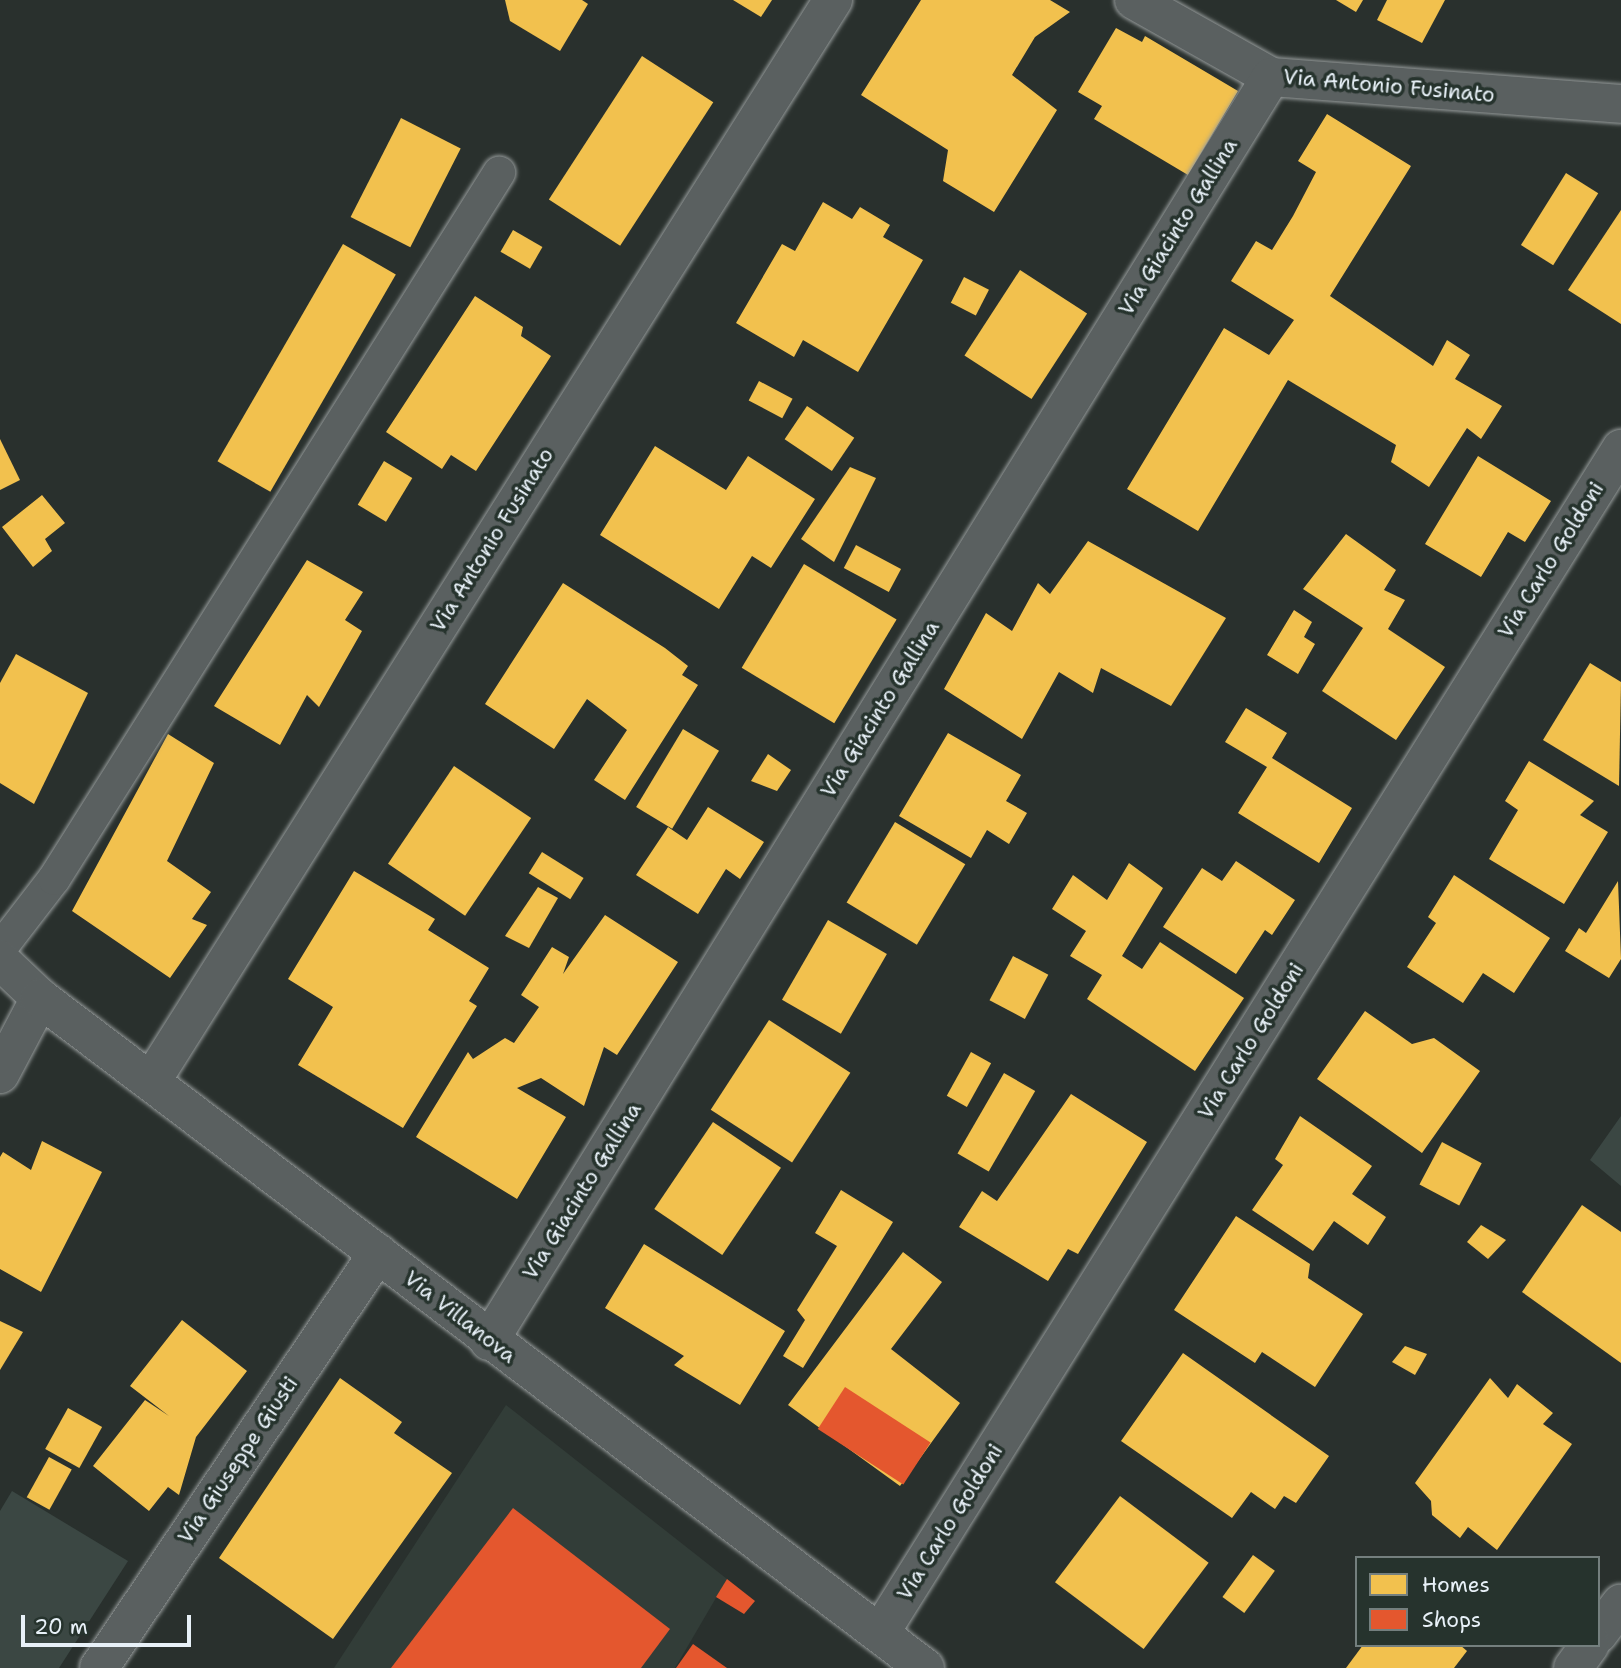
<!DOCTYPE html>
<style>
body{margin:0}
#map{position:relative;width:1621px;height:1668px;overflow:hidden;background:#29302d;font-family:"Shantell Sans",sans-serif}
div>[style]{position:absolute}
.built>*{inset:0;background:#323d38}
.green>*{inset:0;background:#3b4743}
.homes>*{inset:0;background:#f2c14e;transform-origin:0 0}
.shops>*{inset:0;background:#e4572e;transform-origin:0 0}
.roads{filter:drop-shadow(0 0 2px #959a9a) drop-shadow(0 0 2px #959a9a)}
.service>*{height:32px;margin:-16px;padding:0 16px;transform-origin:16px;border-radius:16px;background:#5a6060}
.minor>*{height:38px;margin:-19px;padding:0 19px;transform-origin:19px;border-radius:19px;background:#5a6060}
.tertiary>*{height:38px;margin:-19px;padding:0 19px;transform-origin:19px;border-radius:19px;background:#5a6060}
span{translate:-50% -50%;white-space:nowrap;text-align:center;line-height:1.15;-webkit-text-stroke:7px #26332d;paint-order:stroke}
.street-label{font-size:21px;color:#e8f1f8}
.legend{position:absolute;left:1355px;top:1556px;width:245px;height:91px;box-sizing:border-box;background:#26332d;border:2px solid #747f7e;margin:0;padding:9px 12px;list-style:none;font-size:21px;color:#e8f1f8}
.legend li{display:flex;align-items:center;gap:14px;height:35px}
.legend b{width:35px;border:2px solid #747f7e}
.scale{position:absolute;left:21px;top:1615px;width:170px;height:32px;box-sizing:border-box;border:4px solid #e8f1f8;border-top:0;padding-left:9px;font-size:21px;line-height:24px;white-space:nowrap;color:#e8f1f8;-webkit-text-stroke:5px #26332d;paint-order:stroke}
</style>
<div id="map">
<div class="built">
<div style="clip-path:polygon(506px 1405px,727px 1579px,675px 1668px,334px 1668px)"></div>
</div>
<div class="green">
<div style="clip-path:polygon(1621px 1116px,1621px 1186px,1590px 1160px)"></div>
<div style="clip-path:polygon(12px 1491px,128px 1561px,59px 1668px,0 1668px,0 1511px)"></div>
</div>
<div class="homes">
<div style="clip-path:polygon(505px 0,582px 0,588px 4px,560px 51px,510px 21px)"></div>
<div style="clip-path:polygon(733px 0,772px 0,761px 17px)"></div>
<div style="clip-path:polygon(921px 0,1050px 0,1070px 12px,1035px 37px,1012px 75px,1057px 110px,994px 212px,943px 181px,948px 150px,861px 95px)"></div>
<div style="clip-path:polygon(1336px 0,1363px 0,1356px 12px)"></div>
<div style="clip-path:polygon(1387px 0,1445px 0,1422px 43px,1377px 20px)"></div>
<div style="clip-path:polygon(1116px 28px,1142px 42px,1145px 36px,1238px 91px,1188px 175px,1094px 119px,1102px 106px,1078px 92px)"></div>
<div style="left:642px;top:56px;width:85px;height:171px;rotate:33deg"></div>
<div style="clip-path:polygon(1327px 114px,1411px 166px,1330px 296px,1433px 366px,1447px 340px,1470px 355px,1455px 379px,1502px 406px,1481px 439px,1467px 428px,1429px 487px,1391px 462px,1396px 445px,1288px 380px,1198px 531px,1127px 489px,1224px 328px,1269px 355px,1294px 320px,1231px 281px,1256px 241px,1272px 250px,1293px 216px,1316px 172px,1298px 161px)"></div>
<div style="left:401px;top:118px;width:67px;height:111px;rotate:27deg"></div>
<div style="left:1566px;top:173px;width:38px;height:85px;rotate:32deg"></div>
<div style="clip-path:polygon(823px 202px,852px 219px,860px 207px,890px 225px,883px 237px,923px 260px,858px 372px,803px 340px,794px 357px,736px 323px,782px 244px,795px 251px)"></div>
<div style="clip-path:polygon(1621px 210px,1621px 324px,1568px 290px)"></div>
<div style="left:513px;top:230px;width:34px;height:25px;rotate:30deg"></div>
<div style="left:343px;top:244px;width:61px;height:251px;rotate:30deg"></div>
<div style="left:1020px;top:270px;width:80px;height:102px;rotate:33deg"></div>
<div style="left:964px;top:277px;width:28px;height:29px;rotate:27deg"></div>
<div style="clip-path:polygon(475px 296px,523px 327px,521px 336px,551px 356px,476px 471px,451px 455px,442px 469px,386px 432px)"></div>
<div style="left:759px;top:381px;width:38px;height:22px;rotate:28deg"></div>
<div style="left:807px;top:406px;width:57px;height:40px;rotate:34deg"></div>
<div style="clip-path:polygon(0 439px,20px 480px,0 490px)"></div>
<div style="clip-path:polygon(655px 446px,726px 490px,748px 456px,815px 499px,771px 568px,752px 556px,719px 609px,600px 535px)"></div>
<div style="clip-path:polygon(1478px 456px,1551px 501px,1525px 542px,1508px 532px,1481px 577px,1425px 544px)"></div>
<div style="left:384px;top:461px;width:33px;height:51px;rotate:31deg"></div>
<div style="clip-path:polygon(850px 467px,876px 478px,834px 562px,801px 539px)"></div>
<div style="clip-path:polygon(42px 495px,65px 523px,45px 539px,52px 551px,33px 567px,2px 527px)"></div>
<div style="clip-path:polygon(1346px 534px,1396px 570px,1384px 590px,1405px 600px,1388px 629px,1445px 667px,1396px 740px,1322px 691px,1363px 628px,1303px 589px)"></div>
<div style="clip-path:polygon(1088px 541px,1226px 618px,1171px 706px,1101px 668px,1093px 693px,1059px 672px,1022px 739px,944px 689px,986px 613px,1012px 631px,1038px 583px,1050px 594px)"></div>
<div style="left:856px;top:545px;width:51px;height:26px;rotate:28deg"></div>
<div style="clip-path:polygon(307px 560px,363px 592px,345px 620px,362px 631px,319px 707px,307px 695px,280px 745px,214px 706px)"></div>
<div style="left:804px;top:564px;width:108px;height:121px;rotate:31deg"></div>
<div style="clip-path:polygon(563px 583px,665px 648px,688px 666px,682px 675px,698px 685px,625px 800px,594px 780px,627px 730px,587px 699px,554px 749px,485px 704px)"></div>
<div style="clip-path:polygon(1294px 610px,1312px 622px,1304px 637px,1315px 644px,1298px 674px,1267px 655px)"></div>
<div style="clip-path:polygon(16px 654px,88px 693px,34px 804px,0 783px,0 683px)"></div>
<div style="clip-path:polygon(1590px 663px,1621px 682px,1619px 786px,1543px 740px)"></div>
<div style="clip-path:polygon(1246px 708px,1287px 733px,1272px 758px,1352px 808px,1319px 863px,1238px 813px,1267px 767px,1225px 742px)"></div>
<div style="left:683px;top:729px;width:42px;height:91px;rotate:31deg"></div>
<div style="clip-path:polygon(948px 733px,1021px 775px,1006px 801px,1027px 813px,1009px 844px,987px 830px,971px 858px,899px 816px)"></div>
<div style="clip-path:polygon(168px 734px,214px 763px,167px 861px,211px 892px,192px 919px,207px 925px,170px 978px,72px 911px)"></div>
<div style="clip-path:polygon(768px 754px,791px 770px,777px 791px,751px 781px)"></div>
<div style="clip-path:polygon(1529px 761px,1594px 801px,1580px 815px,1608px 832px,1564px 904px,1489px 859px,1518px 810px,1505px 801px)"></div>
<div style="left:454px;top:766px;width:93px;height:118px;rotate:34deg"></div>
<div style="clip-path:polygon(708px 807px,764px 842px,740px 879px,726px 869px,698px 914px,636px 875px,668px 827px,687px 840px)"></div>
<div style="left:895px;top:822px;width:82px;height:94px;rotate:31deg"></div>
<div style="left:542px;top:852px;width:49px;height:25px;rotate:32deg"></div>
<div style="clip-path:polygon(1236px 861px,1295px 900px,1272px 935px,1265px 930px,1236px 974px,1163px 927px,1202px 868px,1222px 881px)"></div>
<div style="clip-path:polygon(1129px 863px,1163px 888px,1122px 956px,1142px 969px,1160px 942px,1244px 998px,1195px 1071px,1087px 999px,1102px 975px,1070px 956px,1086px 931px,1052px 909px,1073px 875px,1107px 900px)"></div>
<div style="clip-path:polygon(354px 871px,435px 919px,428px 930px,489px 968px,469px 1001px,477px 1006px,403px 1128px,298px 1065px,333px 1007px,288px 979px)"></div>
<div style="clip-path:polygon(1454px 875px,1550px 938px,1514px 993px,1483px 973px,1463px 1003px,1407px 967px,1436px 923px,1428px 917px)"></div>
<div style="clip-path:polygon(1618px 881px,1621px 959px,1609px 978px,1565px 951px,1579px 928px,1586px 933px)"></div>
<div style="clip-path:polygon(538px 887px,558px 898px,529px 948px,505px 936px)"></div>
<div style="clip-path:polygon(605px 915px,678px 962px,617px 1055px,604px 1047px,584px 1106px,541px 1078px,517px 1088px,566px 1117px,517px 1199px,416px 1137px,468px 1052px,473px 1059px,505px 1038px,514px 1043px,539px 1007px,521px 995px,552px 947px,569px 957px,563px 974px)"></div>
<div style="left:828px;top:920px;width:68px;height:92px;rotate:30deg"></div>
<div style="left:1013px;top:956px;width:40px;height:50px;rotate:28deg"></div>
<div style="clip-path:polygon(1365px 1011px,1412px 1044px,1434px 1038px,1480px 1071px,1422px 1153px,1317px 1079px)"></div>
<div style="left:769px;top:1020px;width:97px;height:107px;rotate:33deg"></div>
<div style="left:971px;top:1052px;width:23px;height:50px;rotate:29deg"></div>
<div style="left:1004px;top:1073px;width:36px;height:93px;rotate:30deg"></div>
<div style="clip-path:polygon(1071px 1094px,1147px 1142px,1078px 1254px,1068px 1249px,1048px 1281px,959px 1227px,982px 1191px,997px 1201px)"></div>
<div style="clip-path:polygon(1300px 1116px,1372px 1166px,1352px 1194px,1386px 1217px,1368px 1245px,1334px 1221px,1313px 1251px,1252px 1210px,1283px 1165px,1275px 1159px)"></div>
<div style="left:713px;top:1122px;width:82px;height:105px;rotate:34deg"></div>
<div style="clip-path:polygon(42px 1141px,102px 1172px,41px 1292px,0 1269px,0 1157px,3px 1152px,31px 1170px)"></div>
<div style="left:1442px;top:1142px;width:45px;height:48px;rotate:28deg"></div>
<div style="clip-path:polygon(841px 1190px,893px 1222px,803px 1368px,783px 1356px,805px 1320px,797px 1310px,837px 1246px,815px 1233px)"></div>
<div style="clip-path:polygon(1582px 1205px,1621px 1232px,1621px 1363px,1522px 1292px)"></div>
<div style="clip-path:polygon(1236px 1216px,1310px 1264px,1308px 1278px,1363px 1314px,1315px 1387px,1262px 1352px,1255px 1363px,1174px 1310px)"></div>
<div style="clip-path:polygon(1481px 1225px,1506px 1240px,1488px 1259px,1467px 1242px)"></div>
<div style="clip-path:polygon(644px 1244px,785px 1331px,740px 1405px,674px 1365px,684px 1356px,605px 1308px)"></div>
<div style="clip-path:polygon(903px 1252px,942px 1282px,891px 1349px,960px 1403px,900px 1486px,788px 1405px)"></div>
<div style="clip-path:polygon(182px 1320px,247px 1371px,196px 1437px,179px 1495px,168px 1487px,149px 1511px,93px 1466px,145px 1400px,169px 1416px,130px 1386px)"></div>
<div style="clip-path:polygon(0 1321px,23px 1332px,0 1370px)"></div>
<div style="clip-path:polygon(1405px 1346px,1427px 1354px,1415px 1375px,1392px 1362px)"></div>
<div style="clip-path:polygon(1183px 1353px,1329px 1456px,1296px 1503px,1284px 1496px,1275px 1509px,1251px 1492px,1232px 1518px,1121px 1441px)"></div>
<div style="clip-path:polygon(340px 1378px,402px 1422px,394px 1433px,452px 1473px,333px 1639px,219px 1558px)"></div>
<div style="clip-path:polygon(1490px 1378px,1508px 1398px,1517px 1384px,1553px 1413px,1543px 1424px,1572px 1444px,1497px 1550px,1468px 1527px,1460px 1538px,1432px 1515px,1431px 1501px,1415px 1483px)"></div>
<div style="left:68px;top:1408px;width:39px;height:47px;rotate:29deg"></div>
<div style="left:49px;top:1457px;width:26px;height:46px;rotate:29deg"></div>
<div style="left:1120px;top:1496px;width:111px;height:108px;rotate:37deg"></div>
<div style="left:1253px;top:1555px;width:27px;height:52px;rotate:36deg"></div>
<div style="clip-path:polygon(1363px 1645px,1460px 1645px,1467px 1651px,1454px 1668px,1346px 1668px)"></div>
</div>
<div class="shops">
<div style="left:845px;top:1387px;width:102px;height:50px;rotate:33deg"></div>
<div style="clip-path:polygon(513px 1508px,670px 1629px,641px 1668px,391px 1668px)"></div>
<div style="clip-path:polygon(727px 1579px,755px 1601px,744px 1614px,716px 1597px)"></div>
<div style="clip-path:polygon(693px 1644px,727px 1668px,676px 1668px)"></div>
</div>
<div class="roads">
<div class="service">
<div style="left:0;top:949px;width:88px;rotate:-52.4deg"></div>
<div style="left:54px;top:879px;width:835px;rotate:-57.78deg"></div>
</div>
<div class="minor">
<div style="left:1134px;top:0;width:157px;rotate:29.3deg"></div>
<div style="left:1271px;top:77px;width:351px;rotate:4.4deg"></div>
<div style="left:0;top:1074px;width:86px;rotate:-62.2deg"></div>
<div style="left:152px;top:1080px;width:1277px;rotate:-57.77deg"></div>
<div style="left:489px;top:1341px;width:1486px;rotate:-58.26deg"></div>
<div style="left:880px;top:1633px;width:1397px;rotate:-57.96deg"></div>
<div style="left:1598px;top:1634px;width:38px;rotate:-53deg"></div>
<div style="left:99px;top:1668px;width:500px;rotate:-56.09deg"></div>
<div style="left:1573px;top:1668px;width:29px;rotate:-54deg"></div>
</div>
<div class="tertiary">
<div style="left:0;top:960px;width:55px;rotate:43.5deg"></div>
<div style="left:40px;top:998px;width:1110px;rotate:37.13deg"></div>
</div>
</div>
<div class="street-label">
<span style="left:1389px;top:86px;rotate:5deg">Via Antonio Fusinato</span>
<span style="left:1178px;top:227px;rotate:-58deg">Via Giacinto Gallina</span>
<span style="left:492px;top:540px;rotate:-58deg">Via Antonio Fusinato</span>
<span style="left:1551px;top:560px;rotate:-58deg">Via Carlo Goldoni</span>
<span style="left:880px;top:709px;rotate:-58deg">Via Giacinto Gallina</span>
<span style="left:1251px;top:1041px;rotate:-58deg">Via Carlo Goldoni</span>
<span style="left:582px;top:1191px;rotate:-58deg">Via Giacinto Gallina</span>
<span style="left:460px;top:1317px;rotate:38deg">Via Villanova</span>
<span style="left:238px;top:1460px;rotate:-56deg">Via Giuseppe Giusti</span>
<span style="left:950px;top:1522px;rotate:-58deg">Via Carlo Goldoni</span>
</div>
<ul class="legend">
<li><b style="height:19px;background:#f2c14e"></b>Homes</li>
<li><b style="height:19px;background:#e4572e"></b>Shops</li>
</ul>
<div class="scale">20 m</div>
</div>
